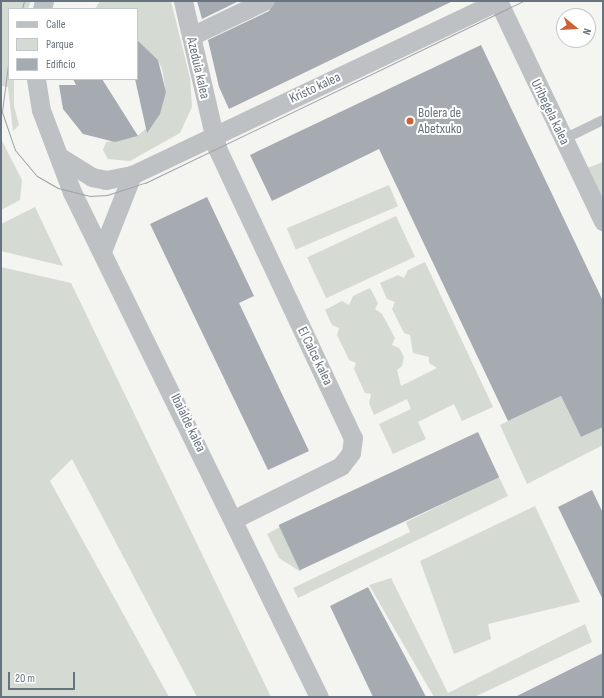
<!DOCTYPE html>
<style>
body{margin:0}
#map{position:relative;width:604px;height:698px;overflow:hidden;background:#f4f4f1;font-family:"Sofia Sans Condensed",sans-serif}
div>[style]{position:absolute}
.green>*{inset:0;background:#d5dad3;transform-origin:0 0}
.building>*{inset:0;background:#a5abb0;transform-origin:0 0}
.lane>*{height:10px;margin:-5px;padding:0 5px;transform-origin:5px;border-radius:5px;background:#bec1c4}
.street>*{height:19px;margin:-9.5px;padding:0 9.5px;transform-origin:9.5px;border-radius:9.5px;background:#bec1c4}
.tram>*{height:1px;margin:-0.5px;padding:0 0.5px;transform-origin:0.5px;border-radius:0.5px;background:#9ea3a8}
.dots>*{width:11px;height:11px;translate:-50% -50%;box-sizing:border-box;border:2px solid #fff;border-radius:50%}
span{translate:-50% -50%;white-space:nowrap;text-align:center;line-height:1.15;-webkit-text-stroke:4px #fff;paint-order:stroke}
.street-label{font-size:14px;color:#67737e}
.poi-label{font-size:14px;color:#67737e}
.left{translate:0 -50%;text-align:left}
.frame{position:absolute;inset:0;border:2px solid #67737e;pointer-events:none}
.legend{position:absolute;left:8px;top:8px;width:130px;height:72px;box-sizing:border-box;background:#fff;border:1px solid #c2c7cb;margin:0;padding:5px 7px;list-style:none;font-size:12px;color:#67737e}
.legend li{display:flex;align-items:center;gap:8px;height:20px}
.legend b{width:20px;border:1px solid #c2c7cb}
.north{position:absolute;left:556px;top:8px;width:40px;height:40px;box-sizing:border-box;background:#fff;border:1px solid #c2c7cb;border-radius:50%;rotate:108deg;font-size:11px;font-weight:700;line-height:16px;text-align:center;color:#67737e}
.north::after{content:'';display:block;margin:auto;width:14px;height:18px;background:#cb633a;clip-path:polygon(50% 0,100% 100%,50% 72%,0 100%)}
.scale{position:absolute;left:8px;top:672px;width:67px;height:18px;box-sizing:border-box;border:2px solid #67737e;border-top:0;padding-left:5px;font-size:12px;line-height:14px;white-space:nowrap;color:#67737e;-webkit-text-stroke:3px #fff;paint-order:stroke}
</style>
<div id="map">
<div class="green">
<div style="clip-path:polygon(1px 1px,31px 1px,28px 9px,9px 9px,9px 79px,14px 79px,14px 106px,19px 125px,13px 131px,8px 87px,1px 86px)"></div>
<div style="clip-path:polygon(100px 1px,171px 1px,190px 78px,192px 107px,180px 133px,130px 161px,108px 159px,103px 150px,106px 142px,136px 137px,155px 121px,166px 92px,162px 69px,158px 60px,137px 41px,137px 9px,95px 9px)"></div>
<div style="clip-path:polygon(1px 139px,22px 180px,20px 200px,1px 210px)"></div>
<div style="clip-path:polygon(603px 162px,603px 217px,579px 171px)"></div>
<div style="left:389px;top:185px;width:23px;height:111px;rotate:67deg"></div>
<div style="clip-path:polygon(35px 207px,36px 209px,63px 266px,1px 251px,1px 224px)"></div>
<div style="left:396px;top:216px;width:45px;height:98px;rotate:65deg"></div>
<div style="clip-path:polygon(425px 262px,493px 407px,462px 421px,454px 404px,418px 422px,426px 439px,393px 454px,379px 424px,411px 409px,407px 399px,374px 415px,369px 403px,371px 394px,365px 393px,354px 369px,356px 363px,349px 360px,337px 335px,339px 328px,332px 325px,325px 310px,342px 301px,349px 305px,353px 296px,370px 288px,378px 303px,375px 309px,382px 314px,395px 338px,392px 345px,399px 348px,404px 357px,402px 366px,397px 370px,401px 386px,437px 368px,429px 363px,429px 357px,413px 353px,410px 335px,404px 333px,392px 309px,395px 302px,387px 299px,380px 283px,398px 275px,404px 278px,408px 270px)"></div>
<div style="clip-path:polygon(1px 267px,71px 283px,271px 697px,197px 697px,72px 459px,50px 481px,169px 697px,1px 697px)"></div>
<div style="clip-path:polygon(561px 396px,581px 437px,603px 427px,603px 445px,527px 484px,500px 425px)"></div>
<div style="clip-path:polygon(499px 477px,508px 496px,298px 598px,293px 588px,410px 532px,406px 522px)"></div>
<div style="clip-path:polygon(535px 506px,580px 602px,488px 624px,491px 639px,454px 654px,420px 561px)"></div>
<div style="clip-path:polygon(280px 527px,301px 572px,279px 558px,267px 534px)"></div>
<div style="clip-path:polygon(391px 578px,448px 693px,585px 624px,592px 642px,474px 697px,434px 697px,369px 585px)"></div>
</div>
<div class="building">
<div style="clip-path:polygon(197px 1px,239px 1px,202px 19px)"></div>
<div style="clip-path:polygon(275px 1px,453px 1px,229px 109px,219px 87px,208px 40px,269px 11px)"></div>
<div style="clip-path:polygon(137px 40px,158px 60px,166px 92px,160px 114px,147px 133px,135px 79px)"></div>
<div style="clip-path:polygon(481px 45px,603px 301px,603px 427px,581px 437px,561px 396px,508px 421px,379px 149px,272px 201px,250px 155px)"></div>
<div style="clip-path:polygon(73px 79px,102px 79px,138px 136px,115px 142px,83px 134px,63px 109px,59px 85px,76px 85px)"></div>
<div style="clip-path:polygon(207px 197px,254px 296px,239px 303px,309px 451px,268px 470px,150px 224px)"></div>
<div style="left:478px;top:432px;width:50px;height:220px;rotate:65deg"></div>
<div style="clip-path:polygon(592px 490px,603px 513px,603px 600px,558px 507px)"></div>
<div style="clip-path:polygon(368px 587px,408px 662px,426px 697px,373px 697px,330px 606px)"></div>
<div style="clip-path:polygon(603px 653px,603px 697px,515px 697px)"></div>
</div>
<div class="lane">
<div style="left:564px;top:139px;width:43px;rotate:-26deg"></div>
</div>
<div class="street">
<div style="left:183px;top:1px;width:151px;rotate:77deg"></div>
<div style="left:217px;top:148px;width:320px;rotate:64.9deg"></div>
<div style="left:353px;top:438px;width:15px;rotate:98deg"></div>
<div style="left:351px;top:453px;width:16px;rotate:128deg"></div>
<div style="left:341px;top:466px;width:119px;rotate:153.6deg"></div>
<div style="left:498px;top:1px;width:244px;rotate:64.5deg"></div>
<div style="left:42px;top:9px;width:8px;rotate:-76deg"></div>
<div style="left:191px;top:36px;width:81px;rotate:-25.6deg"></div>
<div style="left:36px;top:79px;width:31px;rotate:81deg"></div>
<div style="left:41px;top:110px;width:88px;rotate:69.3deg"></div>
<div style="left:72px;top:192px;width:562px;rotate:63.94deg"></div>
<div style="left:60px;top:157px;width:38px;rotate:32deg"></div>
<div style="left:92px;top:177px;width:14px;rotate:12deg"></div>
<div style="left:106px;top:180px;width:26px;rotate:-11deg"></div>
<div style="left:132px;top:175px;width:405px;rotate:-25.4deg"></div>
<div style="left:102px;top:251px;width:82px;rotate:-68.5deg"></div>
</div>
<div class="tram">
<div style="left:22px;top:9px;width:8px;rotate:-76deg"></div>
<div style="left:9px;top:57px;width:55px;rotate:97.3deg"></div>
<div style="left:2px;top:112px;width:40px;rotate:71.1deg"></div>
<div style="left:15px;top:150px;width:34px;rotate:50deg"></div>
<div style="left:37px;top:176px;width:24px;rotate:30deg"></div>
<div style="left:58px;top:188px;width:33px;rotate:14deg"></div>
<div style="left:90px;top:196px;width:17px;rotate:-3deg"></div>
<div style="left:107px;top:195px;width:40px;rotate:-18deg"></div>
<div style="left:145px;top:183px;width:420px;rotate:-25.7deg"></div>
</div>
<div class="dots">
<div style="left:410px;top:121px;background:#cb633a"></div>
</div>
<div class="street-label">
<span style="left:198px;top:68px;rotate:77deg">Azeduia kalea</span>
<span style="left:315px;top:88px;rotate:-25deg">Kristo kalea</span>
<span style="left:550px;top:112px;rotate:64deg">Uribegela kalea</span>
<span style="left:315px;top:356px;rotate:64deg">El Calce kalea</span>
<span style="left:188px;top:423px;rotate:64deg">Ibaialde kalea</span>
</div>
<div class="poi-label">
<span class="left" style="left:418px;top:121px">Bolera de<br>Abetxuko</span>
</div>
<div class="frame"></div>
<ul class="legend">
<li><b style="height:5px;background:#bec1c4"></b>Calle</li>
<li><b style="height:11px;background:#d5dad3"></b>Parque</li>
<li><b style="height:11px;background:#a5abb0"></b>Edificio</li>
</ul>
<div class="north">N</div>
<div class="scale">20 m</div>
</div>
